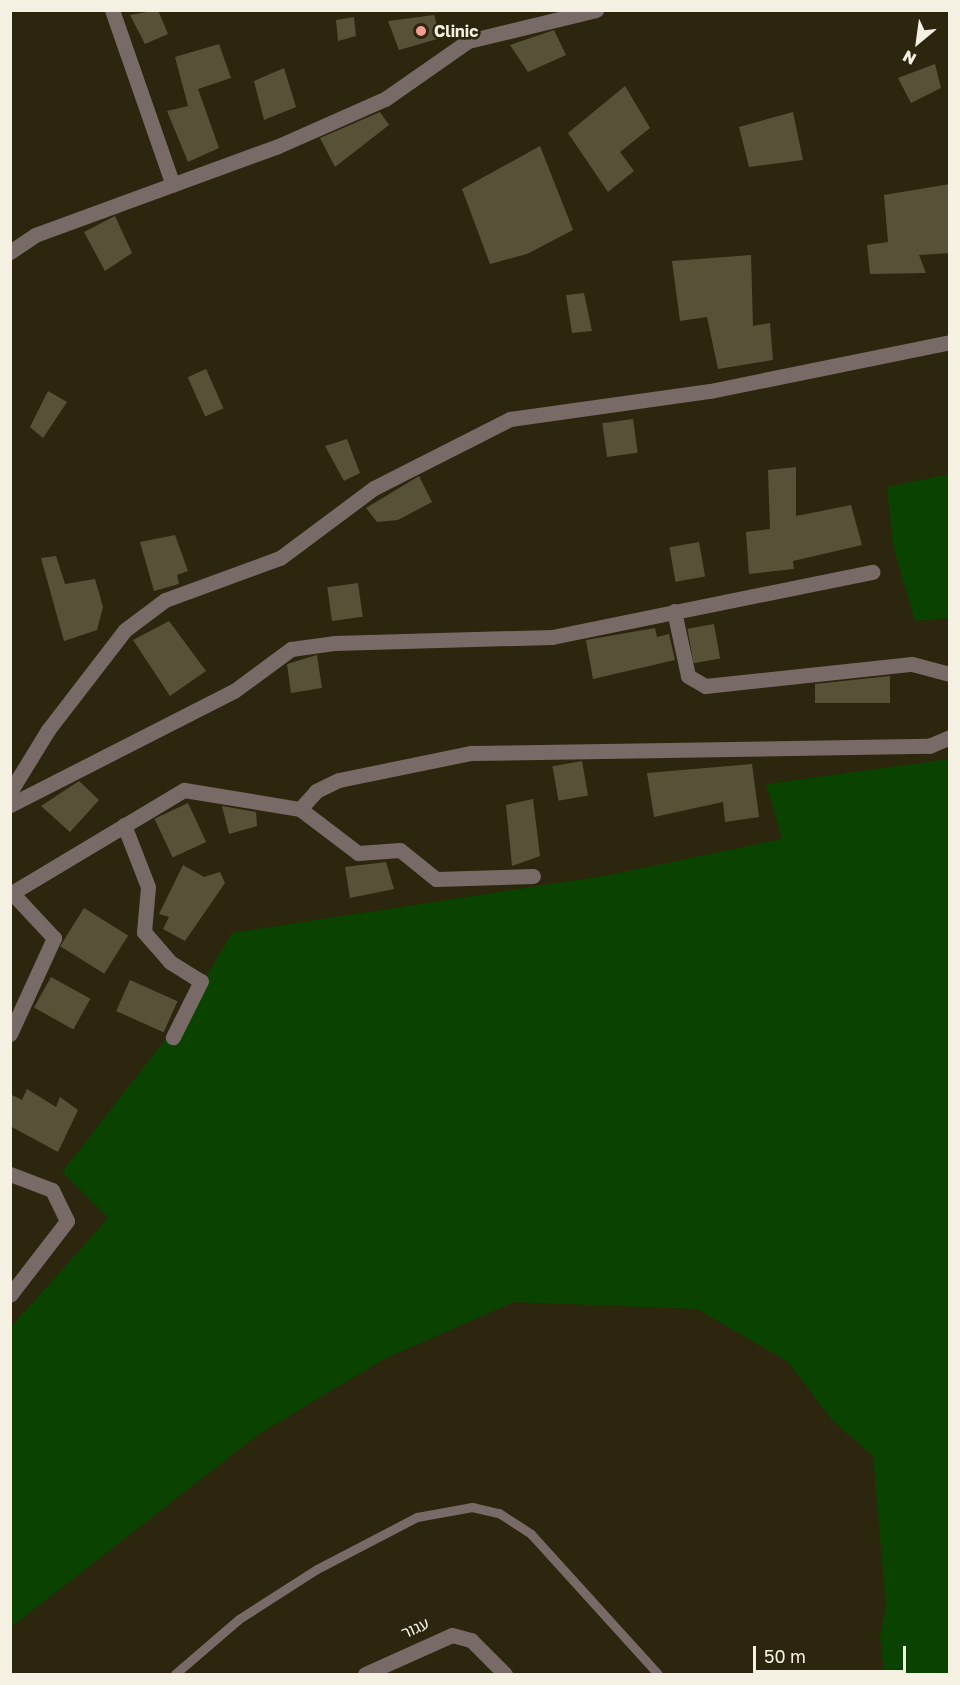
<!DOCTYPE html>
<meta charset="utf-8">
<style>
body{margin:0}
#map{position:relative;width:960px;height:1685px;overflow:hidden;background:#2b260d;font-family:"Golos Text","Noto Sans Hebrew",sans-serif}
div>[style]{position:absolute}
.green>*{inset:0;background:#0a4300}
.building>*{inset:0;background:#575237;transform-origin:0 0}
.service>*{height:9px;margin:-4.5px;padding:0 4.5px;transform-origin:4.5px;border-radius:4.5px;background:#786a66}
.minor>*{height:15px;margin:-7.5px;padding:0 7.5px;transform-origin:7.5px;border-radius:7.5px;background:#786a66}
.dots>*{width:16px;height:16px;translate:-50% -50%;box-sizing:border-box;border:3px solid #2b260d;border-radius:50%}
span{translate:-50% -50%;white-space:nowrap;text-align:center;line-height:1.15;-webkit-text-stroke:5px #2b260d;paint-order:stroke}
.poi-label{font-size:16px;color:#f4f1e2;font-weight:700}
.left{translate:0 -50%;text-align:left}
.street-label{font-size:16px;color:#f4f1e2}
.frame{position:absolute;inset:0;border:12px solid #f4f1e2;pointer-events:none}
.north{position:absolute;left:888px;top:12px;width:60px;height:60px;-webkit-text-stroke:4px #2b260d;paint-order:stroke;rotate:209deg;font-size:16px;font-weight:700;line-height:24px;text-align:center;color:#f4f1e2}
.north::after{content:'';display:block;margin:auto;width:21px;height:27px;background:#f4f1e2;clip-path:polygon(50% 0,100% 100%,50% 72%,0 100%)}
.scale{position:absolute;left:753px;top:1646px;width:153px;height:27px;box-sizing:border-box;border:3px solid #f4f1e2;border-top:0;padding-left:8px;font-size:18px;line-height:21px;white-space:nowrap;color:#f4f1e2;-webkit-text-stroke:4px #2b260d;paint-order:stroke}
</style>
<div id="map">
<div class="green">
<div style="clip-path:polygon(949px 474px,949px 618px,915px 621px,893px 546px,887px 487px)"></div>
<div style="clip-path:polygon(949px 759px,949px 1674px,884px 1674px,880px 1636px,886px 1607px,873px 1456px,832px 1420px,788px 1362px,697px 1309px,514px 1302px,384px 1359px,259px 1434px,11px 1627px,11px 1327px,108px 1218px,62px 1172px,179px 1022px,232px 933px,609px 875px,782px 839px,766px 784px)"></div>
</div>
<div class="building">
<div style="clip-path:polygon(158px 10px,168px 34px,145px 44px,130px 15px)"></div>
<div style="clip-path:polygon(434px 15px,441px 38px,399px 50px,388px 21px)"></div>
<div style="clip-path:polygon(354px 17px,356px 36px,338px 41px,336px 20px)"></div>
<div style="clip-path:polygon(554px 30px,566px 55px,528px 72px,510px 45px)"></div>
<div style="clip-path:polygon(219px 44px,231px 78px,198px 89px,219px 148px,188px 162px,167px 111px,188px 106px,175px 57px)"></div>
<div style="clip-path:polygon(935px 64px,941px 88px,911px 103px,898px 78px)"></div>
<div style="clip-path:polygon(284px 68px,296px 107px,264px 120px,254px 81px)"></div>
<div style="clip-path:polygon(625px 86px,650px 128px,620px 152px,634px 171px,608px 192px,568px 133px)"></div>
<div style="clip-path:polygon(380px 112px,389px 125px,335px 167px,320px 138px)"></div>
<div style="clip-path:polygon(793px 112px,803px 160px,749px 167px,739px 127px)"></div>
<div style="clip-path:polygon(540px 146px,573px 230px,527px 254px,490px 264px,462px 189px)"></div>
<div style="clip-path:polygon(950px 184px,950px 253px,919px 255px,926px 273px,870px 274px,867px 245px,888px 242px,884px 195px)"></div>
<div style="clip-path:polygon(115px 216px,132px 253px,105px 271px,84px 232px)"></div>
<div style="clip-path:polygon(751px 255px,753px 326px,770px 323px,773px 360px,718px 369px,707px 317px,680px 321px,672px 261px)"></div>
<div style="clip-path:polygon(584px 293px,592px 331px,572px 333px,566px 295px)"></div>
<div style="left:206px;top:369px;width:43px;height:20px;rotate:66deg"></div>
<div style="clip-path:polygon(48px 391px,67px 402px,43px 438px,30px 427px)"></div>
<div style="left:633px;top:419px;width:34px;height:31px;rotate:82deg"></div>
<div style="clip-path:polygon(347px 439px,360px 473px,344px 481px,325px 446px)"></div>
<div style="clip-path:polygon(796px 467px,796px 516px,851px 505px,862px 545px,793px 561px,794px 569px,749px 574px,746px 532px,770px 529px,768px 470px)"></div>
<div style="clip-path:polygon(419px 476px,432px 502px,398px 520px,377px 522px,366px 508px)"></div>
<div style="clip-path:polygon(175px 535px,188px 571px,177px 575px,179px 584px,154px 591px,140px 542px)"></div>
<div style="left:699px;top:542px;width:35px;height:30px;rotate:80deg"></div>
<div style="clip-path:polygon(56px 556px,65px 584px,95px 579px,103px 607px,97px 630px,64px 641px,41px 558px)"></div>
<div style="left:358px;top:583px;width:34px;height:31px;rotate:82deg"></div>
<div style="clip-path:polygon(169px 621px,206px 671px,170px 696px,133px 640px)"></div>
<div style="left:714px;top:624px;width:35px;height:27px;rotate:80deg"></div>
<div style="clip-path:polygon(655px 628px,657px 637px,669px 634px,675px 660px,593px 679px,586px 640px)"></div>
<div style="clip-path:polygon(317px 655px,322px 688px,291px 693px,287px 664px)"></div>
<div style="clip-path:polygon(890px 676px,890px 703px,815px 703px,815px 684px)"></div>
<div style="left:582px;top:761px;width:35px;height:30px;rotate:80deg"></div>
<div style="clip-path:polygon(752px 764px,759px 817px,725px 822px,723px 802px,654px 817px,647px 773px)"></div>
<div style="clip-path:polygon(79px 781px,99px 800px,70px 832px,41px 806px)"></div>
<div style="clip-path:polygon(533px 799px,540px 856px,512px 866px,506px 805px)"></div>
<div style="left:188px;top:803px;width:43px;height:37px;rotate:65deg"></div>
<div style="clip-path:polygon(222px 806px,256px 812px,257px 826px,229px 834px)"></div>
<div style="clip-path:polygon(386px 862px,394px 889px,350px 898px,345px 867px)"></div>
<div style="clip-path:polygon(183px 865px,204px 877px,220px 872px,225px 883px,185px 941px,163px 929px,169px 917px,159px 914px)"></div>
<div style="left:84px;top:908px;width:52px;height:45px;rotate:32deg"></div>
<div style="left:51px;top:977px;width:45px;height:35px;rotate:29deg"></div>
<div style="left:130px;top:980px;width:52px;height:34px;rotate:24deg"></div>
<div style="clip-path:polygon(27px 1089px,56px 1107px,60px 1097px,78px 1110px,58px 1152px,10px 1126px,10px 1094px,22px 1100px)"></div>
</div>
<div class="service">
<div style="left:175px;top:1674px;width:84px;rotate:-40.7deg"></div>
<div style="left:239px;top:1619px;width:93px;rotate:-32.7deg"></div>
<div style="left:317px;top:1569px;width:113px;rotate:-27.5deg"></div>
<div style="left:417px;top:1517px;width:56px;rotate:-10.3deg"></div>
<div style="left:472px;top:1507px;width:28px;rotate:13deg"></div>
<div style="left:499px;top:1513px;width:38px;rotate:33deg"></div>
<div style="left:531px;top:1534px;width:189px;rotate:47.8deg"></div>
</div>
<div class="minor">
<div style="left:112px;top:10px;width:185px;rotate:70.8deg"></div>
<div style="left:10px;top:252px;width:30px;rotate:-34deg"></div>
<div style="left:35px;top:235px;width:257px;rotate:-20.1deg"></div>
<div style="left:276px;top:147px;width:119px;rotate:-23.8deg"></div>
<div style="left:385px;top:99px;width:101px;rotate:-34.9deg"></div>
<div style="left:468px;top:41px;width:132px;rotate:-13.6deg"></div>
<div style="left:674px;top:611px;width:66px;rotate:77.8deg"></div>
<div style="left:688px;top:676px;width:20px;rotate:30deg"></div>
<div style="left:705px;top:686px;width:208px;rotate:-6.1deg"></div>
<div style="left:912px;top:664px;width:39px;rotate:15deg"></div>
<div style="left:10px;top:792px;width:73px;rotate:-58.5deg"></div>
<div style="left:48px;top:730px;width:126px;rotate:-52.4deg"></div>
<div style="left:125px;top:630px;width:50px;rotate:-36.9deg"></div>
<div style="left:165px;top:600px;width:122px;rotate:-20.1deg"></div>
<div style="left:280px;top:558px;width:117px;rotate:-36.7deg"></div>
<div style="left:374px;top:488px;width:153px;rotate:-26.9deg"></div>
<div style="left:510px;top:419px;width:202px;rotate:-8deg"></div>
<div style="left:710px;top:391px;width:245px;rotate:-11.5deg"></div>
<div style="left:10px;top:805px;width:251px;rotate:-27deg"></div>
<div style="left:234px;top:691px;width:71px;rotate:-36.4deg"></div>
<div style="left:291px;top:649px;width:43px;rotate:-7.9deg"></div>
<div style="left:334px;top:643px;width:218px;rotate:-1.6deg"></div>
<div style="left:552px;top:637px;width:327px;rotate:-11.5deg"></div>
<div style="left:300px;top:809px;width:24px;rotate:-48deg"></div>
<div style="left:316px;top:791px;width:25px;rotate:-26deg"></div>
<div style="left:339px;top:780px;width:135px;rotate:-11.6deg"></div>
<div style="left:471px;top:753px;width:458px;rotate:-0.9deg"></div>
<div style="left:929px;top:746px;width:23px;rotate:-23deg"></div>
<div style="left:124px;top:825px;width:66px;rotate:68.8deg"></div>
<div style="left:148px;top:887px;width:45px;rotate:95.1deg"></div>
<div style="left:144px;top:932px;width:40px;rotate:49deg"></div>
<div style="left:170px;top:962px;width:36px;rotate:32deg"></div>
<div style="left:201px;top:981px;width:63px;rotate:116.6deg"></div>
<div style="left:10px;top:894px;width:203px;rotate:-30.9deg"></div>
<div style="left:184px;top:790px;width:118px;rotate:9.3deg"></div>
<div style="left:300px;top:809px;width:73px;rotate:37.2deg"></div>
<div style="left:358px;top:853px;width:42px;rotate:-4.1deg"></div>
<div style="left:400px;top:850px;width:46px;rotate:38.9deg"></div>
<div style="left:436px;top:879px;width:97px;rotate:-1.8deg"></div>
<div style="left:10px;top:1034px;width:106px;rotate:-65.4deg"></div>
<div style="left:54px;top:938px;width:62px;rotate:-133deg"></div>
<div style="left:10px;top:1174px;width:45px;rotate:20.9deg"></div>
<div style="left:52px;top:1190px;width:34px;rotate:64deg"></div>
<div style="left:67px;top:1221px;width:93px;rotate:127.6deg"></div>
<div style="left:365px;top:1674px;width:95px;rotate:-24.1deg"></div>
<div style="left:452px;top:1635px;width:20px;rotate:15deg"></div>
<div style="left:471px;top:1640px;width:48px;rotate:45deg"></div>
</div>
<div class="dots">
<div style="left:421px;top:31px;background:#f59c94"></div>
</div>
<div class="poi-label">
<span class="left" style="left:434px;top:31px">Clinic</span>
</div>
<div class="street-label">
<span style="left:415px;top:1628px;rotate:-24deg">עגור</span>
</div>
<div class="frame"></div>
<div class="north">N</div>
<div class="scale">50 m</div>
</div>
